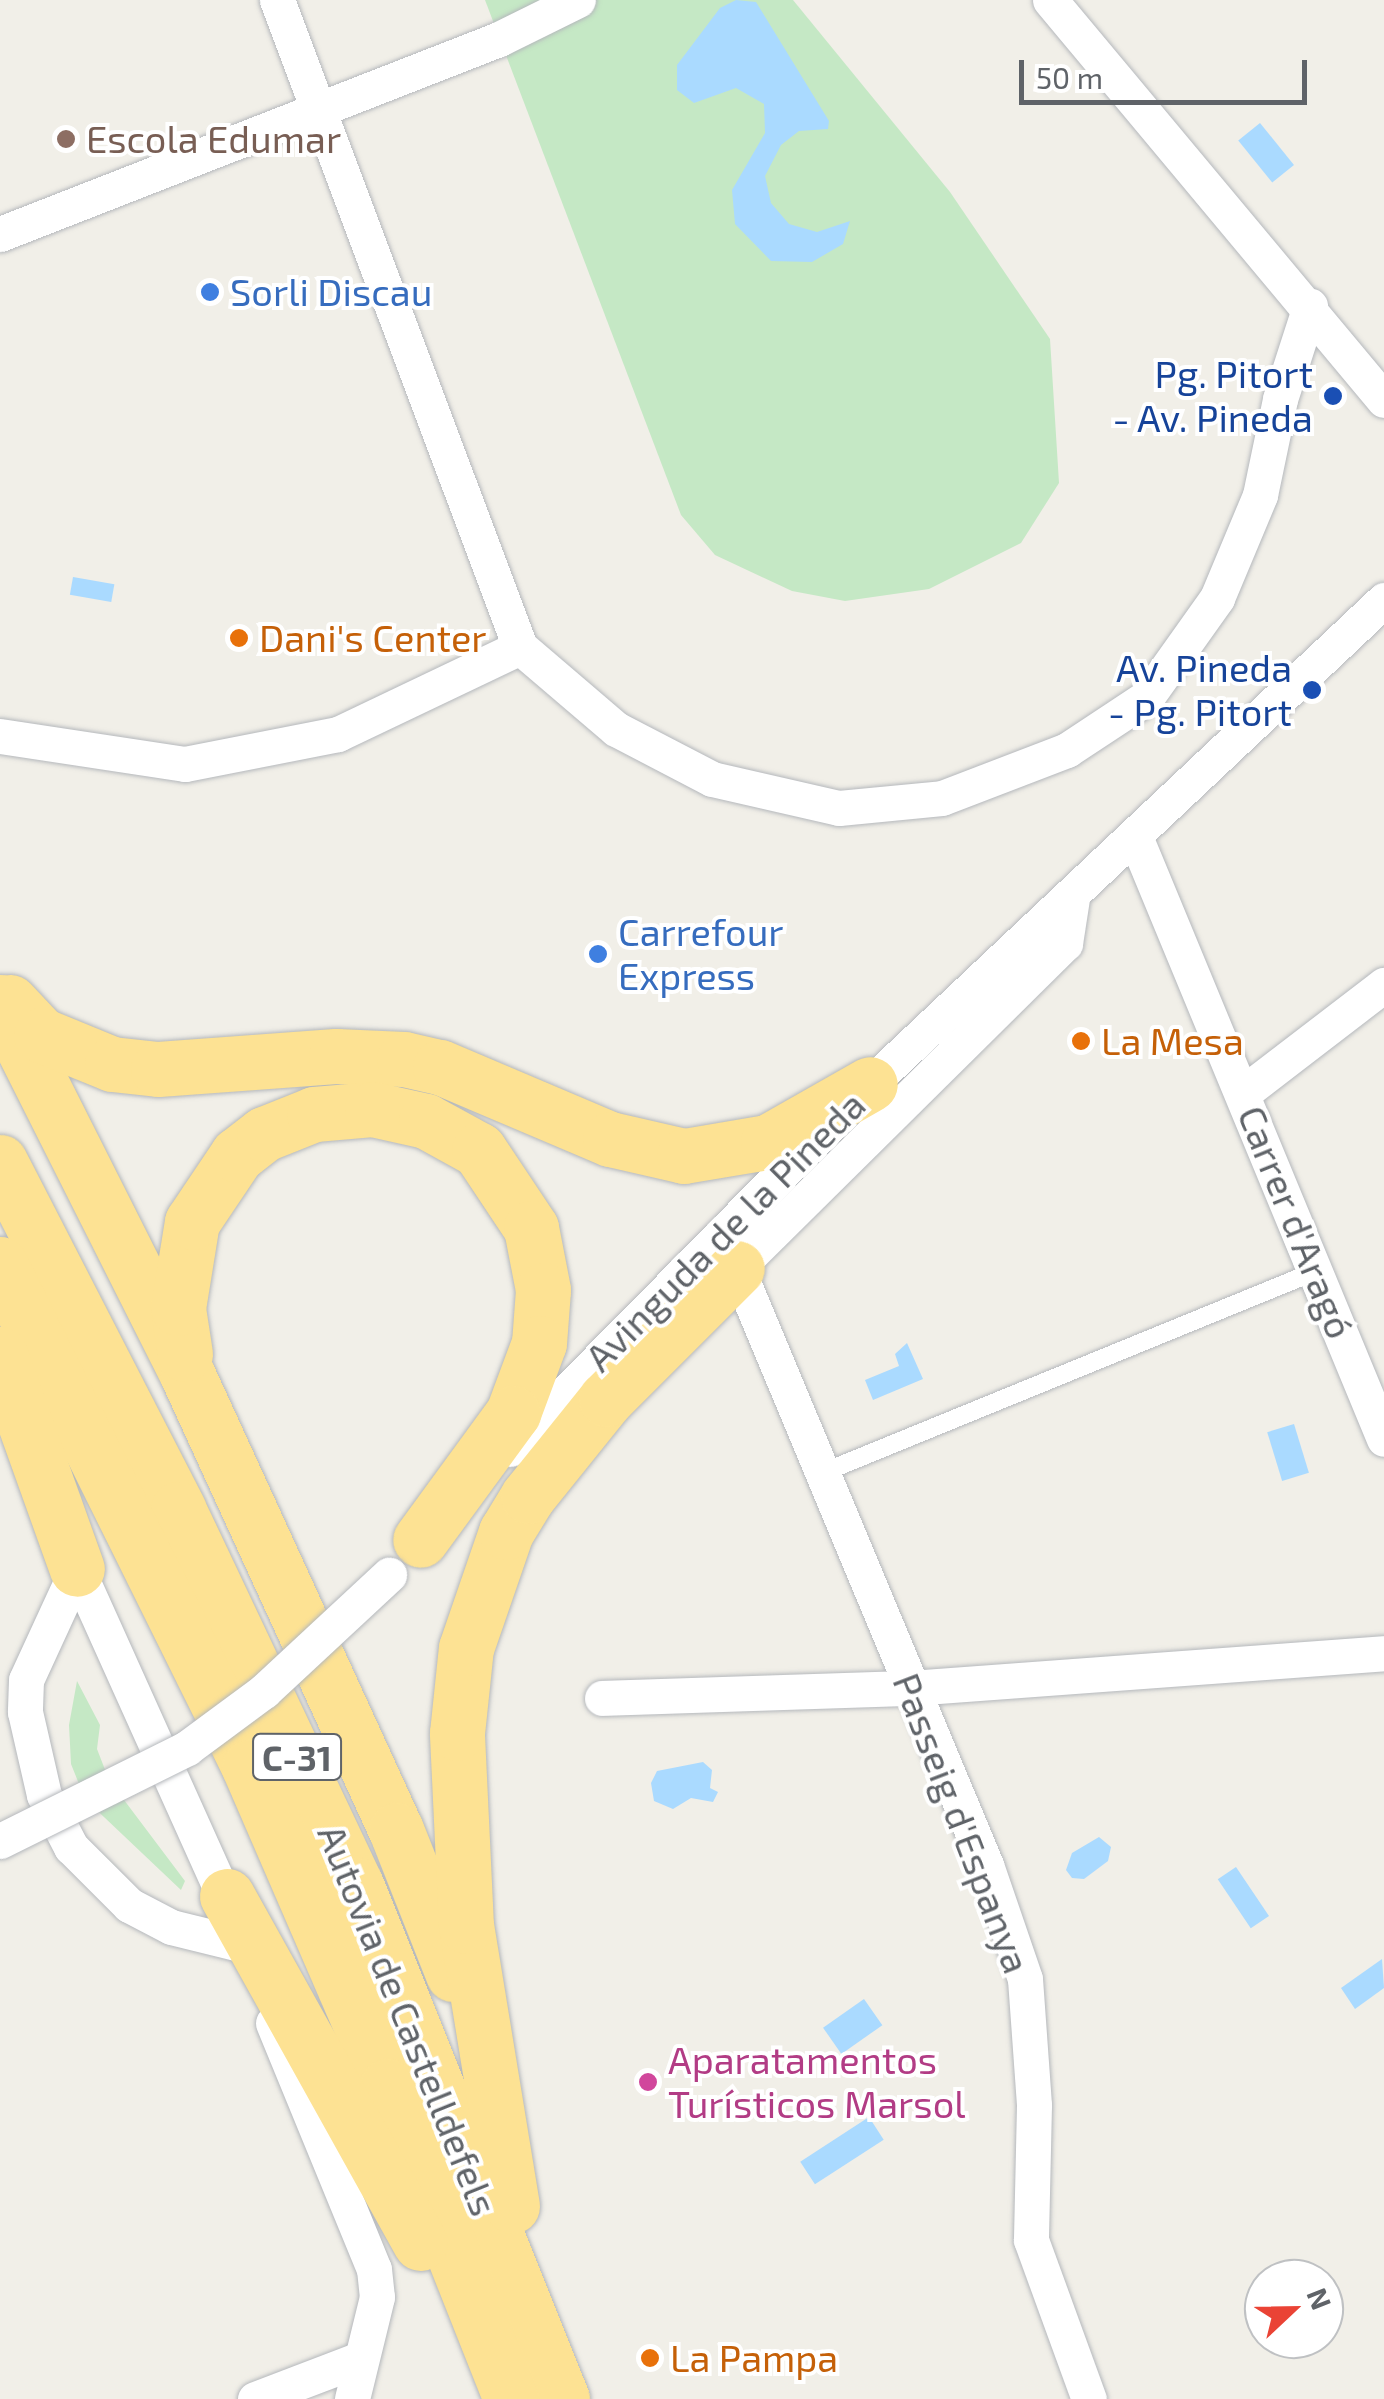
<!DOCTYPE html>
<meta charset="utf-8">
<style>
body{margin:0}
#map{position:relative;width:1384px;height:2399px;overflow:hidden;background:#f1efe8;font-family:"Exo 2",sans-serif}
div>[style]{position:absolute}
.green>*{inset:0;background:#c5e8c5}
.water>*{inset:0;background:#aadaff;transform-origin:0 0}
.roads{filter:drop-shadow(0 0 2px #b5b8bc) drop-shadow(0 0 2px #b5b8bc)}
.lane>*{height:18px;margin:-9px;padding:0 9px;transform-origin:9px;border-radius:9px;background:#fff}
.street>*{height:35px;margin:-17.5px;padding:0 17.5px;transform-origin:17.5px;border-radius:17.5px;background:#fff}
.highway>*{height:55px;margin:-27.5px;padding:0 27.5px;transform-origin:27.5px;border-radius:27.5px;background:#fde293}
.bridges{filter:drop-shadow(0 0 2px #b5b8bc) drop-shadow(0 0 2px #b5b8bc)}
.street-bridge>*{height:35px;margin:-17.5px;padding:0 17.5px;transform-origin:17.5px;border-radius:17.5px;background:#fff}
.dots>*{width:28px;height:28px;translate:-50% -50%;box-sizing:border-box;border:5px solid #fff;border-radius:50%}
span{translate:-50% -50%;white-space:nowrap;text-align:center;line-height:1.15;-webkit-text-stroke:8px #fff;paint-order:stroke}
.shield-label span{padding:2px 8px;background:#fff;border:2px solid;border-radius:8px;-webkit-text-stroke-width:0}
.shield-label{font-size:35px;color:#5f6368;font-weight:700}
.education-label{font-size:38px;color:#785e54}
.left{translate:0 -50%;text-align:left}
.shop-label{font-size:38px;color:#366cbe}
.transit-label{font-size:38px;color:#164399}
.right{translate:-100% -50%;text-align:right}
.food-label{font-size:38px;color:#c56008}
.street-label{font-size:38px;color:#5f6368}
.hotel-label{font-size:38px;color:#b23c85}
.north{position:absolute;left:1244px;top:2259px;width:100px;height:100px;box-sizing:border-box;background:#fff;border:2px solid #bfc1c3;border-radius:50%;rotate:68deg;font-size:28px;font-weight:700;line-height:40px;text-align:center;color:#5f6368}
.north::after{content:'';display:block;margin:auto;width:35px;height:45px;background:#ea4335;clip-path:polygon(50% 0,100% 100%,50% 72%,0 100%)}
.scale{position:absolute;left:1019px;top:60px;width:288px;height:45px;box-sizing:border-box;border:5px solid #5f6368;border-top:0;padding-left:12px;font-size:30px;line-height:35px;white-space:nowrap;color:#5f6368;-webkit-text-stroke:8px #fff;paint-order:stroke}
</style>
<div id="map">
<div class="green">
<div style="clip-path:polygon(485px 0,793px 0,950px 192px,1050px 339px,1059px 483px,1021px 543px,929px 589px,845px 601px,792px 591px,715px 555px,681px 515px)"></div>
<div style="clip-path:polygon(77px 1681px,100px 1725px,97px 1749px,109px 1780px,185px 1881px,181px 1890px,85px 1799px,71px 1764px,69px 1725px)"></div>
</div>
<div class="water">
<div style="clip-path:polygon(736px 0,756px 2px,829px 121px,828px 129px,799px 131px,781px 145px,765px 176px,771px 203px,789px 224px,817px 232px,850px 221px,843px 244px,812px 262px,771px 261px,735px 224px,732px 190px,765px 133px,764px 104px,736px 88px,694px 103px,677px 90px,677px 65px,720px 8px)"></div>
<div style="left:1260px;top:123px;width:54px;height:28px;rotate:51deg"></div>
<div style="left:73px;top:577px;width:42px;height:18px;rotate:10deg"></div>
<div style="clip-path:polygon(907px 1343px,923px 1379px,873px 1400px,865px 1380px,899px 1366px,895px 1354px)"></div>
<div style="left:1294px;top:1424px;width:51px;height:28px;rotate:73deg"></div>
<div style="clip-path:polygon(703px 1762px,712px 1770px,710px 1788px,718px 1792px,713px 1802px,691px 1798px,673px 1809px,654px 1801px,651px 1783px,657px 1771px)"></div>
<div style="clip-path:polygon(1099px 1837px,1111px 1847px,1108px 1861px,1084px 1879px,1072px 1878px,1066px 1870px,1072px 1853px)"></div>
<div style="left:1236px;top:1867px;width:59px;height:22px;rotate:56deg"></div>
<div style="clip-path:polygon(1382px 1959px,1384px 1988px,1355px 2009px,1341px 1988px)"></div>
<div style="left:864px;top:1999px;width:32px;height:50px;rotate:55deg"></div>
<div style="left:869px;top:2117px;width:27px;height:82px;rotate:57deg"></div>
</div>
<div class="roads">
<div class="lane">
<div style="left:822px;top:1473px;width:534px;rotate:-22.24deg"></div>
</div>
<div class="street">
<div style="left:277px;top:0;width:691px;rotate:69.41deg"></div>
<div style="left:520px;top:647px;width:126px;rotate:40.5deg"></div>
<div style="left:616px;top:729px;width:108px;rotate:27.5deg"></div>
<div style="left:712px;top:779px;width:130px;rotate:12.9deg"></div>
<div style="left:839px;top:808px;width:103px;rotate:-5.5deg"></div>
<div style="left:942px;top:798px;width:134px;rotate:-21deg"></div>
<div style="left:1067px;top:750px;width:95px;rotate:-33.4deg"></div>
<div style="left:1146px;top:698px;width:123px;rotate:-54.6deg"></div>
<div style="left:1217px;top:598px;width:112px;rotate:-67.3deg"></div>
<div style="left:1260px;top:495px;width:98px;rotate:-78.2deg"></div>
<div style="left:1280px;top:399px;width:98px;rotate:-72.1deg"></div>
<div style="left:1050px;top:0;width:521px;rotate:50.14deg"></div>
<div style="left:0;top:234px;width:536px;rotate:-21.34deg"></div>
<div style="left:499px;top:39px;width:88px;rotate:-26.3deg"></div>
<div style="left:0;top:736px;width:187px;rotate:8.6deg"></div>
<div style="left:185px;top:764px;width:156px;rotate:-11.1deg"></div>
<div style="left:338px;top:734px;width:202px;rotate:-25.5deg"></div>
<div style="left:1136px;top:839px;width:649px;rotate:67.54deg"></div>
<div style="left:1072px;top:898px;width:46px;rotate:98.8deg"></div>
<div style="left:1065px;top:943px;width:462px;rotate:135.3deg"></div>
<div style="left:737px;top:1268px;width:647px;rotate:67.36deg"></div>
<div style="left:986px;top:1865px;width:120px;rotate:71.1deg"></div>
<div style="left:1025px;top:1979px;width:126px;rotate:85.9deg"></div>
<div style="left:1034px;top:2105px;width:135px;rotate:91.3deg"></div>
<div style="left:1031px;top:2240px;width:169px;rotate:70deg"></div>
<div style="left:1243px;top:1093px;width:178px;rotate:-37.5deg"></div>
<div style="left:510px;top:1449px;width:513px;rotate:-45.4deg"></div>
<div style="left:870px;top:1084px;width:706px;rotate:-43.28deg"></div>
<div style="left:69px;top:1553px;width:18px;rotate:63deg"></div>
<div style="left:77px;top:1569px;width:122px;rotate:114.7deg"></div>
<div style="left:26px;top:1680px;width:32px;rotate:92deg"></div>
<div style="left:25px;top:1712px;width:85px;rotate:77.1deg"></div>
<div style="left:44px;top:1795px;width:59px;rotate:62.6deg"></div>
<div style="left:71px;top:1847px;width:82px;rotate:45deg"></div>
<div style="left:129px;top:1905px;width:47px;rotate:27.6deg"></div>
<div style="left:171px;top:1927px;width:71px;rotate:13.8deg"></div>
<div style="left:77px;top:1569px;width:378px;rotate:65.8deg"></div>
<div style="left:602px;top:1698px;width:309px;rotate:-1.9deg"></div>
<div style="left:911px;top:1688px;width:474px;rotate:-4.2deg"></div>
<div style="left:273px;top:2023px;width:266px;rotate:67.7deg"></div>
<div style="left:374px;top:2269px;width:28px;rotate:84deg"></div>
<div style="left:377px;top:2297px;width:105px;rotate:103.8deg"></div>
<div style="left:255px;top:2399px;width:112px;rotate:-20.9deg"></div>
</div>
<div class="highway">
<div style="left:0;top:1002px;width:419px;rotate:63.3deg"></div>
<div style="left:188px;top:1376px;width:499px;rotate:65.4deg"></div>
<div style="left:396px;top:1830px;width:155px;rotate:68.4deg"></div>
<div style="left:10px;top:1002px;width:45px;rotate:46.8deg"></div>
<div style="left:41px;top:1035px;width:77px;rotate:22.2deg"></div>
<div style="left:112px;top:1064px;width:46px;rotate:6.2deg"></div>
<div style="left:158px;top:1069px;width:178px;rotate:-4.2deg"></div>
<div style="left:336px;top:1056px;width:68px;rotate:2.5deg"></div>
<div style="left:404px;top:1059px;width:37px;rotate:13deg"></div>
<div style="left:440px;top:1067px;width:185px;rotate:23deg"></div>
<div style="left:610px;top:1139px;width:76px;rotate:12.9deg"></div>
<div style="left:684px;top:1156px;width:85px;rotate:-9.5deg"></div>
<div style="left:768px;top:1142px;width:117px;rotate:-29.6deg"></div>
<div style="left:0;top:1162px;width:390px;rotate:62.8deg"></div>
<div style="left:178px;top:1509px;width:416px;rotate:64.7deg"></div>
<div style="left:356px;top:1885px;width:554px;rotate:68.16deg"></div>
<div style="left:0;top:1264px;width:561px;rotate:63.66deg"></div>
<div style="left:249px;top:1767px;width:348px;rotate:66.6deg"></div>
<div style="left:387px;top:2086px;width:337px;rotate:68.4deg"></div>
<div style="left:0;top:1354px;width:228px;rotate:70.3deg"></div>
<div style="left:185px;top:1354px;width:47px;rotate:-98.7deg"></div>
<div style="left:178px;top:1308px;width:87px;rotate:-80.8deg"></div>
<div style="left:192px;top:1222px;width:81px;rotate:-56.1deg"></div>
<div style="left:237px;top:1155px;width:34px;rotate:-38deg"></div>
<div style="left:264px;top:1134px;width:54px;rotate:-21.8deg"></div>
<div style="left:314px;top:1114px;width:58px;rotate:-4.9deg"></div>
<div style="left:372px;top:1109px;width:55px;rotate:12.5deg"></div>
<div style="left:426px;top:1121px;width:60px;rotate:28.7deg"></div>
<div style="left:479px;top:1150px;width:94px;rotate:56.3deg"></div>
<div style="left:531px;top:1228px;width:63px;rotate:79deg"></div>
<div style="left:543px;top:1290px;width:53px;rotate:94.3deg"></div>
<div style="left:539px;top:1343px;width:75px;rotate:110.4deg"></div>
<div style="left:513px;top:1413px;width:157px;rotate:126.2deg"></div>
<div style="left:227px;top:1896px;width:397px;rotate:60.9deg"></div>
<div style="left:512px;top:2206px;width:284px;rotate:-99.3deg"></div>
<div style="left:466px;top:1926px;width:193px;rotate:-92.7deg"></div>
<div style="left:457px;top:1733px;width:85px;rotate:-84deg"></div>
<div style="left:466px;top:1648px;width:123px;rotate:-71deg"></div>
<div style="left:506px;top:1532px;width:42px;rotate:-58.6deg"></div>
<div style="left:528px;top:1496px;width:124px;rotate:-51.2deg"></div>
<div style="left:606px;top:1399px;width:185px;rotate:-45deg"></div>
</div>
</div>
<div class="bridges">
<div class="street-bridge">
<div style="left:0;top:1841px;width:209px;rotate:-26.4deg"></div>
<div style="left:187px;top:1748px;width:96px;rotate:-36.5deg"></div>
<div style="left:264px;top:1691px;width:171px;rotate:-42.9deg"></div>
</div>
</div>
<div class="dots">
<div style="left:66px;top:139px;background:#8d6e63"></div>
<div style="left:210px;top:292px;background:#3f7fe0"></div>
<div style="left:1333px;top:396px;background:#1a4fb4"></div>
<div style="left:239px;top:638px;background:#e8710a"></div>
<div style="left:1312px;top:690px;background:#1a4fb4"></div>
<div style="left:598px;top:954px;background:#3f7fe0"></div>
<div style="left:1081px;top:1041px;background:#e8710a"></div>
<div style="left:648px;top:2082px;background:#d1479c"></div>
<div style="left:650px;top:2358px;background:#e8710a"></div>
</div>
<div class="shield-label">
<span style="left:297px;top:1757px">C-31</span>
</div>
<div class="education-label">
<span class="left" style="left:86px;top:139px">Escola Edumar</span>
</div>
<div class="shop-label">
<span class="left" style="left:230px;top:292px">Sorli Discau</span>
<span class="left" style="left:618px;top:954px">Carrefour<br>Express</span>
</div>
<div class="transit-label">
<span class="right" style="left:1313px;top:396px">Pg. Pitort<br>- Av. Pineda</span>
<span class="right" style="left:1292px;top:690px">Av. Pineda<br>- Pg. Pitort</span>
</div>
<div class="food-label">
<span class="left" style="left:259px;top:638px">Dani's Center</span>
<span class="left" style="left:1101px;top:1041px">La Mesa</span>
<span class="left" style="left:670px;top:2358px">La Pampa</span>
</div>
<div class="street-label">
<span style="left:1296px;top:1222px;rotate:68deg">Carrer d'Aragó</span>
<span style="left:725px;top:1231px;rotate:-45deg">Avinguda de la Pineda</span>
<span style="left:962px;top:1823px;rotate:69deg">Passeig d'Espanya</span>
<span style="left:408px;top:2020px;rotate:68deg">Autovia de Castelldefels</span>
</div>
<div class="hotel-label">
<span class="left" style="left:668px;top:2082px">Aparatamentos<br>Turísticos Marsol</span>
</div>
<div class="north">N</div>
<div class="scale">50 m</div>
</div>
